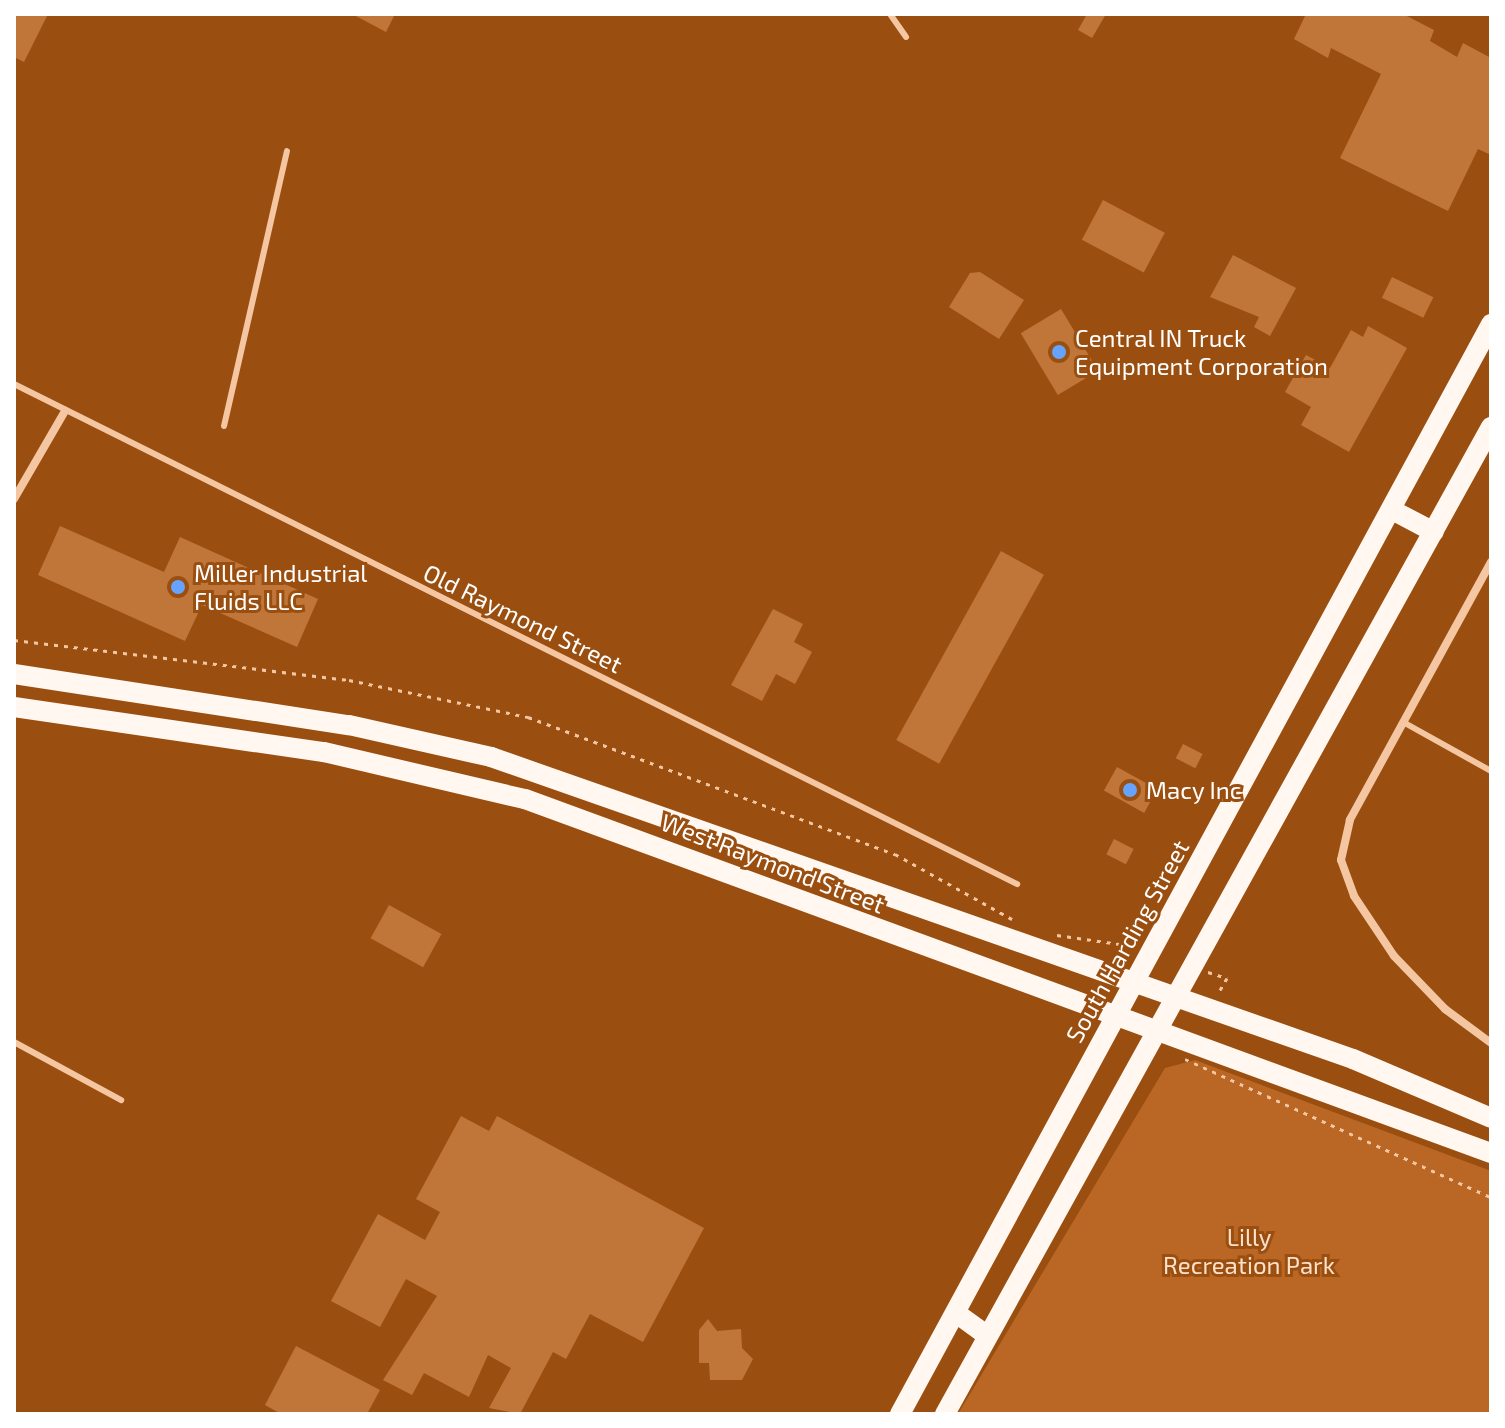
<!DOCTYPE html>
<style>
body{margin:0}
#map{position:relative;width:1505px;height:1428px;overflow:hidden;background:#9a4f10;font-family:"Exo 2",sans-serif}
div>[style]{position:absolute}
.green>*{inset:0;background:#ba6726}
.building>*{inset:0;background:#c17639;transform-origin:0 0}
.path>*{height:3px;margin-top:-1.5px;transform-origin:0;background:repeating-linear-gradient(90deg,#f4c6a2 0 4px,transparent 0 10px)}
.service>*{height:6px;margin:-3px;padding:0 3px;transform-origin:3px;border-radius:3px;background:#f4c6a2}
.minor>*{height:8px;margin:-4px;padding:0 4px;transform-origin:4px;border-radius:4px;background:#f4c6a2}
.primary>*{height:20px;margin:-10px;padding:0 10px;transform-origin:10px;border-radius:10px;background:#fff7f0}
.dots>*{width:22px;height:22px;translate:-50% -50%;box-sizing:border-box;border:4px solid #9a4f10;border-radius:50%}
span{translate:-50% -50%;white-space:nowrap;text-align:center;line-height:1.15;-webkit-text-stroke:6px #9a4f10;paint-order:stroke}
.poi-label{font-size:24px;color:#fff}
.left{translate:0 -50%;text-align:left}
.street-label{font-size:24px;color:#fff}
.park-label{font-size:24px;color:#fee1cb}
.frame{position:absolute;inset:0;border:16px solid #fff;pointer-events:none}
</style>
<div id="map">
<div class="green">
<div style="clip-path:polygon(1195px 1060px,1491px 1171px,1491px 1414px,958px 1414px,1165px 1068px)"></div>
</div>
<div class="building">
<div style="clip-path:polygon(14px 14px,48px 14px,24px 62px,14px 57px)"></div>
<div style="clip-path:polygon(352px 14px,395px 14px,386px 32px)"></div>
<div style="clip-path:polygon(1087px 14px,1106px 14px,1092px 38px,1078px 30px)"></div>
<div style="clip-path:polygon(1306px 14px,1403px 14px,1434px 30px,1430px 41px,1457px 57px,1463px 43px,1491px 58px,1491px 155px,1478px 149px,1448px 211px,1340px 158px,1381px 74px,1331px 48px,1328px 58px,1294px 39px)"></div>
<div style="left:1103px;top:200px;width:70px;height:45px;rotate:28deg"></div>
<div style="clip-path:polygon(1233px 255px,1296px 288px,1270px 336px,1254px 327px,1259px 317px,1210px 297px)"></div>
<div style="clip-path:polygon(980px 272px,1024px 300px,999px 339px,949px 307px,970px 273px)"></div>
<div style="left:1392px;top:277px;width:46px;height:23px;rotate:26deg"></div>
<div style="left:1061px;top:309px;width:72px;height:47px;rotate:59deg"></div>
<div style="clip-path:polygon(1368px 326px,1407px 348px,1349px 452px,1301px 425px,1311px 407px,1285px 392px,1306px 355px,1330px 368px,1351px 330px,1363px 337px)"></div>
<div style="clip-path:polygon(60px 526px,164px 572px,180px 537px,318px 599px,297px 647px,202px 605px,185px 641px,38px 575px)"></div>
<div style="left:1001px;top:551px;width:49px;height:216px;rotate:29deg"></div>
<div style="clip-path:polygon(773px 609px,803px 624px,794px 642px,812px 652px,795px 684px,776px 674px,762px 701px,731px 685px)"></div>
<div style="left:1183px;top:744px;width:22px;height:16px;rotate:27deg"></div>
<div style="left:1117px;top:767px;width:46px;height:27px;rotate:29deg"></div>
<div style="left:1114px;top:839px;width:22px;height:17px;rotate:27deg"></div>
<div style="left:389px;top:905px;width:60px;height:38px;rotate:29deg"></div>
<div style="clip-path:polygon(461px 1116px,489px 1131px,497px 1116px,704px 1228px,643px 1342px,590px 1314px,566px 1359px,553px 1352px,520px 1414px,489px 1408px,511px 1368px,488px 1355px,469px 1397px,424px 1373px,412px 1395px,383px 1380px,437px 1296px,406px 1279px,380px 1327px,331px 1301px,378px 1214px,425px 1240px,440px 1212px,416px 1199px)"></div>
<div style="clip-path:polygon(708px 1319px,717px 1331px,741px 1329px,742px 1348px,753px 1359px,742px 1380px,710px 1380px,709px 1363px,699px 1363px,699px 1330px)"></div>
<div style="clip-path:polygon(296px 1346px,380px 1390px,367px 1414px,281px 1414px,265px 1405px)"></div>
</div>
<div class="path">
<div style="left:14px;top:640px;width:337px;rotate:6.8deg"></div>
<div style="left:349px;top:680px;width:183px;rotate:11.7deg"></div>
<div style="left:528px;top:717px;width:392px;rotate:20.5deg"></div>
<div style="left:895px;top:854px;width:134px;rotate:29.1deg"></div>
<div style="left:1057px;top:935px;width:77px;rotate:8.2deg"></div>
<div style="left:1208px;top:972px;width:20px;rotate:18deg"></div>
<div style="left:1227px;top:978px;width:20px;rotate:120deg"></div>
<div style="left:1185px;top:1059px;width:336px;rotate:24.3deg"></div>
</div>
<div class="service">
<div style="left:890px;top:14px;width:28px;rotate:55deg"></div>
<div style="left:14px;top:384px;width:1121px;rotate:26.5deg"></div>
<div style="left:224px;top:426px;width:282px;rotate:-77.1deg"></div>
<div style="left:1403px;top:722px;width:101px;rotate:29.1deg"></div>
<div style="left:14px;top:1042px;width:122px;rotate:28.5deg"></div>
</div>
<div class="minor">
<div style="left:14px;top:499px;width:102px;rotate:-59.9deg"></div>
<div style="left:1491px;top:562px;width:294px;rotate:118.7deg"></div>
<div style="left:1350px;top:820px;width:41px;rotate:102.7deg"></div>
<div style="left:1341px;top:860px;width:38px;rotate:70deg"></div>
<div style="left:1354px;top:896px;width:72px;rotate:56.3deg"></div>
<div style="left:1394px;top:956px;width:74px;rotate:46.1deg"></div>
<div style="left:1445px;top:1009px;width:57px;rotate:36.5deg"></div>
</div>
<div class="primary">
<div style="left:1392px;top:510px;width:47px;rotate:27.6deg"></div>
<div style="left:14px;top:674px;width:339px;rotate:8.7deg"></div>
<div style="left:349px;top:725px;width:146px;rotate:12.7deg"></div>
<div style="left:491px;top:757px;width:913px;rotate:19.31deg"></div>
<div style="left:1353px;top:1059px;width:150px;rotate:23.1deg"></div>
<div style="left:14px;top:707px;width:313px;rotate:8.3deg"></div>
<div style="left:324px;top:752px;width:206px;rotate:13.2deg"></div>
<div style="left:525px;top:799px;width:1029px;rotate:20.13deg"></div>
<div style="left:956px;top:1313px;width:39px;rotate:36deg"></div>
<div style="left:900px;top:1414px;width:1240px;rotate:-61.53deg"></div>
<div style="left:945px;top:1414px;width:1128px;rotate:-61.05deg"></div>
</div>
<div class="dots">
<div style="left:1059px;top:352px;background:#66a3ff"></div>
<div style="left:178px;top:587px;background:#66a3ff"></div>
<div style="left:1130px;top:790px;background:#66a3ff"></div>
</div>
<div class="poi-label">
<span class="left" style="left:1075px;top:352px">Central IN Truck<br>Equipment Corporation</span>
<span class="left" style="left:194px;top:587px">Miller Industrial<br>Fluids LLC</span>
<span class="left" style="left:1146px;top:790px">Macy Inc</span>
</div>
<div class="street-label">
<span style="left:523px;top:618px;rotate:26deg">Old Raymond Street</span>
<span style="left:773px;top:863px;rotate:21deg">West Raymond Street</span>
<span style="left:1127px;top:941px;rotate:-61deg">South Harding Street</span>
</div>
<div class="park-label">
<span style="left:1249px;top:1251px">Lilly<br>Recreation Park</span>
</div>
<div class="frame"></div>
</div>
